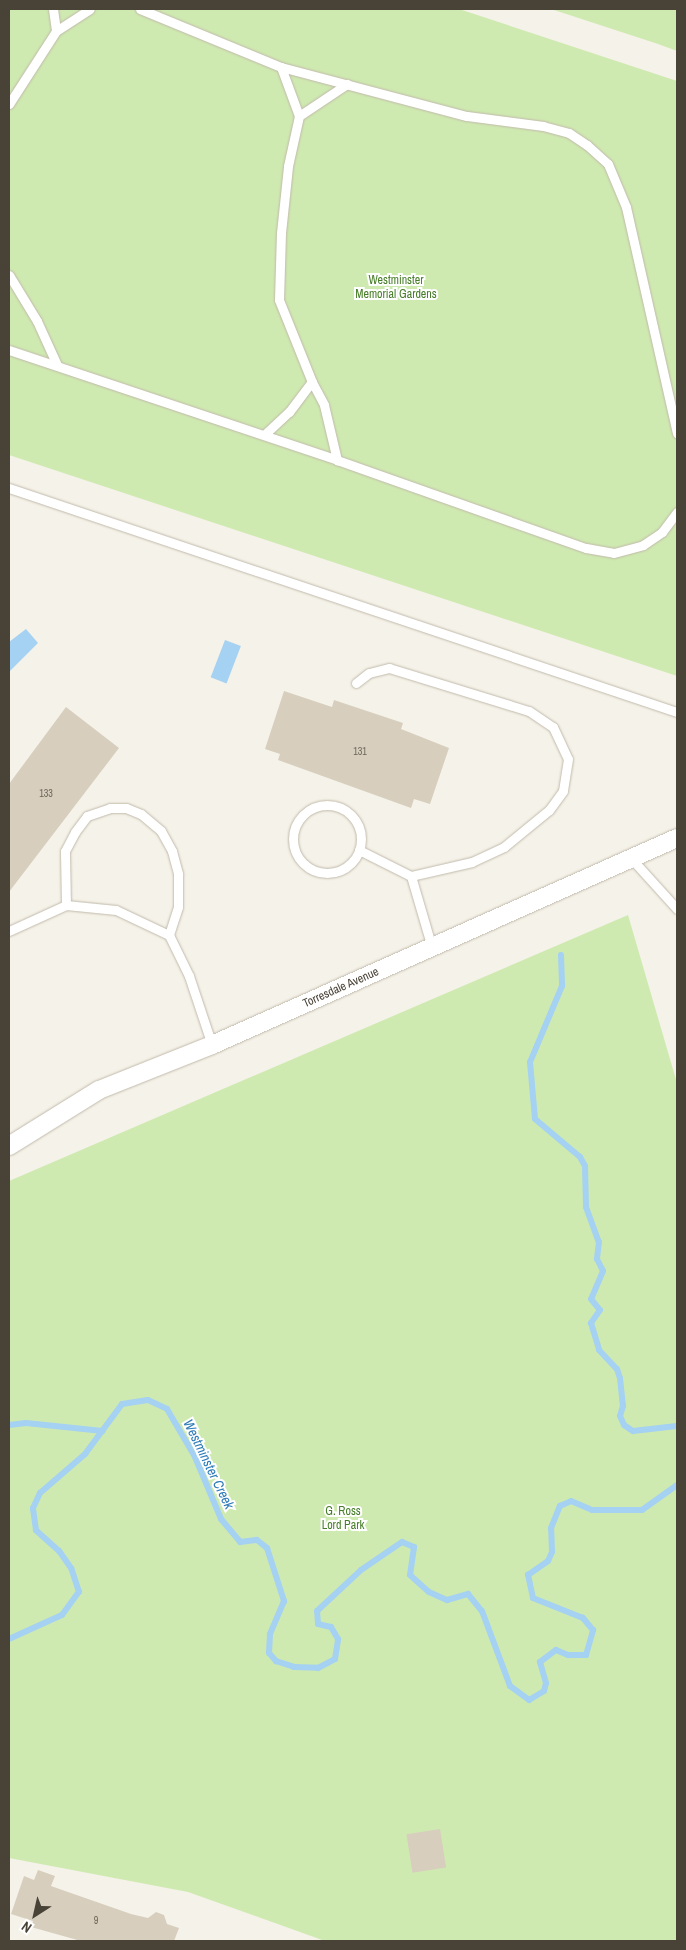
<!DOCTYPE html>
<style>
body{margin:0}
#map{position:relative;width:686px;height:1950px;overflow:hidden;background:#f5f2e9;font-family:"Archivo Narrow",sans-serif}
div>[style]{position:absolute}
.green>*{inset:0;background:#cfeab1}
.water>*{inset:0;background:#a5d1f2;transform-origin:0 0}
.stream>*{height:6px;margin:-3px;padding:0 3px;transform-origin:3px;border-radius:3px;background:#a5d1f2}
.building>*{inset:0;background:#d7cebe;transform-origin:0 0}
.roads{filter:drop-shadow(0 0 1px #c1baab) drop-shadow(0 0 1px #c1baab)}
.lane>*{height:9px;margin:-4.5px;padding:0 4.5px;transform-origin:4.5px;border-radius:4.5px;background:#fff}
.lane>.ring{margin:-4.5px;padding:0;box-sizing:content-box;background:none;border:9px solid #fff;border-radius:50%}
.street>*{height:18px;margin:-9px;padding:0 9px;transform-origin:9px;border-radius:9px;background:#fff}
span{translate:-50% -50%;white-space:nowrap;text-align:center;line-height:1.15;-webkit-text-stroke:4px #fff;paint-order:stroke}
.number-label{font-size:10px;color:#6c6559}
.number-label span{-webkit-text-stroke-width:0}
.park-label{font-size:12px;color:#477d28}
.street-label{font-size:12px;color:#494237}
.water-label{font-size:14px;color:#2d7bb8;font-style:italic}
.frame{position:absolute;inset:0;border:10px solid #494237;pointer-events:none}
.north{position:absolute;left:10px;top:1890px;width:50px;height:50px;-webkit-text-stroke:4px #fff;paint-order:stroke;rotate:215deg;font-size:14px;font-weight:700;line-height:20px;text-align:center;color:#494237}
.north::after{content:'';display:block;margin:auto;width:18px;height:22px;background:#494237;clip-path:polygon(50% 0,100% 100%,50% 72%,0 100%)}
</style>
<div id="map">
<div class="green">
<div style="clip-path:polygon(9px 9px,459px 9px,677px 81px,677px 676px,9px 455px)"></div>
<div style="clip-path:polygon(551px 9px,677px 9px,677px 51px,658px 44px)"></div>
<div style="clip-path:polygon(628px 915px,677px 1083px,677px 1941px,325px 1941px,188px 1892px,9px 1858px,9px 1181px)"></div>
</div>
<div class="water">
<div style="clip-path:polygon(26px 629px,38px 643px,10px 671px,9px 642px)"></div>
<div style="left:225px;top:640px;width:17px;height:40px;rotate:21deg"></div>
</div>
<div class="stream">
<div style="left:561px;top:955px;width:31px;rotate:88deg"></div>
<div style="left:562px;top:986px;width:82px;rotate:112.8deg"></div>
<div style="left:530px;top:1062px;width:57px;rotate:85deg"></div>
<div style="left:535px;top:1119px;width:59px;rotate:40.2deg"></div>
<div style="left:580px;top:1157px;width:10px;rotate:61deg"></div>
<div style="left:585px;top:1166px;width:41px;rotate:88.6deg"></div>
<div style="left:586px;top:1207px;width:37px;rotate:70deg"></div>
<div style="left:599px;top:1242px;width:17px;rotate:97deg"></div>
<div style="left:597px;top:1259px;width:13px;rotate:63deg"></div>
<div style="left:603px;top:1271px;width:30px;rotate:113deg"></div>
<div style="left:591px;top:1299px;width:14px;rotate:51deg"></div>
<div style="left:600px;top:1310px;width:16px;rotate:125deg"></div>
<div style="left:591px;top:1323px;width:28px;rotate:73deg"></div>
<div style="left:599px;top:1350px;width:26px;rotate:47deg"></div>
<div style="left:617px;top:1369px;width:9px;rotate:72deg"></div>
<div style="left:620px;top:1378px;width:28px;rotate:84deg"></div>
<div style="left:623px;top:1406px;width:10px;rotate:107deg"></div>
<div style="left:620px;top:1416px;width:10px;rotate:66deg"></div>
<div style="left:624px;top:1425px;width:11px;rotate:34deg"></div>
<div style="left:633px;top:1431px;width:44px;rotate:-6.5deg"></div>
<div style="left:9px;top:1425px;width:17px;rotate:-7deg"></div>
<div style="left:26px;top:1423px;width:77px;rotate:5.9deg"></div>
<div style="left:9px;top:1639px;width:58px;rotate:-24.4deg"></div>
<div style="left:62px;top:1615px;width:29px;rotate:-54deg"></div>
<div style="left:79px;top:1592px;width:25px;rotate:-108deg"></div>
<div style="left:71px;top:1568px;width:21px;rotate:-125deg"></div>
<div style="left:59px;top:1551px;width:31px;rotate:-138deg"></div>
<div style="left:36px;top:1530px;width:22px;rotate:-98deg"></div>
<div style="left:33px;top:1508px;width:17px;rotate:-65deg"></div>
<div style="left:40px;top:1493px;width:60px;rotate:-40.9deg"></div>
<div style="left:85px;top:1454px;width:62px;rotate:-53.5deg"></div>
<div style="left:122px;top:1404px;width:26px;rotate:-9deg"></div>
<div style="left:148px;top:1400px;width:21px;rotate:25deg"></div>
<div style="left:167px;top:1409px;width:56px;rotate:59.7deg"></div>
<div style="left:195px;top:1457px;width:67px;rotate:67.2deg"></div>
<div style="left:221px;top:1519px;width:30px;rotate:50deg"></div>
<div style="left:240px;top:1542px;width:17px;rotate:-7deg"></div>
<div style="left:257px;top:1540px;width:13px;rotate:39deg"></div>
<div style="left:267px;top:1548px;width:56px;rotate:72.2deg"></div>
<div style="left:284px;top:1601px;width:36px;rotate:113deg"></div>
<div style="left:270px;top:1634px;width:19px;rotate:93deg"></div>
<div style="left:269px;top:1653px;width:11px;rotate:49deg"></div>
<div style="left:276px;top:1661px;width:19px;rotate:18deg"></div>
<div style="left:294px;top:1667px;width:24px;rotate:2deg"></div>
<div style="left:318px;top:1668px;width:19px;rotate:-28deg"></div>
<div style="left:335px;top:1659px;width:20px;rotate:-81deg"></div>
<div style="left:338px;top:1639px;width:14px;rotate:-120deg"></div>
<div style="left:331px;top:1627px;width:13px;rotate:-167deg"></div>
<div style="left:318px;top:1624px;width:13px;rotate:-94deg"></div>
<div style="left:317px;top:1611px;width:60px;rotate:-43deg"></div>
<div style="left:361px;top:1570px;width:50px;rotate:-34.3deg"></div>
<div style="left:402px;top:1542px;width:13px;rotate:23deg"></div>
<div style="left:414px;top:1547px;width:28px;rotate:98deg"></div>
<div style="left:410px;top:1575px;width:25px;rotate:42deg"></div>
<div style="left:429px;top:1592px;width:20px;rotate:24deg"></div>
<div style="left:447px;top:1600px;width:22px;rotate:-16deg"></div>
<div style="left:468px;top:1594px;width:22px;rotate:51deg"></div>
<div style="left:482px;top:1611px;width:80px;rotate:69.5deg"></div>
<div style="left:510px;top:1686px;width:24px;rotate:36deg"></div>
<div style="left:529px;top:1700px;width:17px;rotate:-31deg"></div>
<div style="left:544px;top:1691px;width:8px;rotate:-76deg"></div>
<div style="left:546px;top:1683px;width:22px;rotate:-106deg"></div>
<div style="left:540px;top:1662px;width:20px;rotate:-37deg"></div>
<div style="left:556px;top:1650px;width:13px;rotate:23deg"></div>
<div style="left:568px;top:1655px;width:18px"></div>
<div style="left:586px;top:1655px;width:26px;rotate:-74deg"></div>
<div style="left:593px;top:1630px;width:16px;rotate:-130deg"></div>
<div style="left:583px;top:1618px;width:54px;rotate:-158.2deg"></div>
<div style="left:533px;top:1598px;width:24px;rotate:-102deg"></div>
<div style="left:528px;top:1575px;width:24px;rotate:-35deg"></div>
<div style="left:548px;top:1561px;width:10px;rotate:-66deg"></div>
<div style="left:552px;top:1552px;width:24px;rotate:-92deg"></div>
<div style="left:551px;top:1528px;width:24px;rotate:-68deg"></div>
<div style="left:560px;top:1506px;width:12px;rotate:-24deg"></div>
<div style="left:571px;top:1501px;width:23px;rotate:23deg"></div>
<div style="left:592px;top:1510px;width:50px"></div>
<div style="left:642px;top:1510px;width:43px;rotate:-35.5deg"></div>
</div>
<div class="building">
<div style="clip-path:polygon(284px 691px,332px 707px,334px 700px,403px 723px,401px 729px,449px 748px,430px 804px,414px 799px,411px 808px,278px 760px,280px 754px,265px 749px)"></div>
<div style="clip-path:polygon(66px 707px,119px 748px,9px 892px,9px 784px)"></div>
<div style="left:440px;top:1829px;width:39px;height:34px;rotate:81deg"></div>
<div style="clip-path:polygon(38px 1870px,55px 1876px,51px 1886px,68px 1892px,131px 1914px,148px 1918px,156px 1912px,164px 1915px,167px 1924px,179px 1928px,174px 1941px,81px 1941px,31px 1927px,33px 1921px,11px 1914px,24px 1876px,34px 1880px)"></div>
</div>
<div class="roads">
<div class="lane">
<div style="left:53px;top:9px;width:22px;rotate:82deg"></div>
<div style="left:140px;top:9px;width:152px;rotate:22.4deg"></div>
<div style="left:281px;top:67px;width:192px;rotate:14.8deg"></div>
<div style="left:467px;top:116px;width:77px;rotate:7.5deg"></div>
<div style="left:543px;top:126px;width:27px;rotate:15deg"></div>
<div style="left:569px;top:133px;width:22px;rotate:34deg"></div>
<div style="left:587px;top:145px;width:28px;rotate:42deg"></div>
<div style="left:608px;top:164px;width:47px;rotate:67.3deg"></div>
<div style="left:626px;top:207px;width:232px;rotate:77.3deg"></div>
<div style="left:9px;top:104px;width:87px;rotate:-57.2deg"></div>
<div style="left:56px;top:31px;width:40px;rotate:-32.9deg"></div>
<div style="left:299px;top:116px;width:58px;rotate:-33.7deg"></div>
<div style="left:9px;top:275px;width:54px;rotate:58.7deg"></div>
<div style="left:37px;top:321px;width:48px;rotate:65.6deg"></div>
<div style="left:9px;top:350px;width:346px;rotate:18.5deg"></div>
<div style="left:337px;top:460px;width:264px;rotate:19.5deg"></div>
<div style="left:586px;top:548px;width:28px;rotate:10deg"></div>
<div style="left:614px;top:553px;width:30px;rotate:-15deg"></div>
<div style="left:643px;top:545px;width:23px;rotate:-34deg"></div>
<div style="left:662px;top:532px;width:25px;rotate:-53deg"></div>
<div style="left:312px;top:382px;width:26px;rotate:62deg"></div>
<div style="left:324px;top:405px;width:57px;rotate:76.7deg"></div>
<div style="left:264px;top:435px;width:34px;rotate:-43deg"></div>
<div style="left:289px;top:412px;width:38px;rotate:-53deg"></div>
<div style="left:312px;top:382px;width:88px;rotate:-111.9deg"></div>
<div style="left:279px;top:300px;width:67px;rotate:-88.3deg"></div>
<div style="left:281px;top:233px;width:67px;rotate:-84deg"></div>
<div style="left:288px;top:166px;width:51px;rotate:-77.6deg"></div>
<div style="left:299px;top:116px;width:52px;rotate:-110.2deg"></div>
<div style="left:9px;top:488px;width:705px;rotate:18.54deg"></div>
<div style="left:356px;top:683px;width:16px;rotate:-38deg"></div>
<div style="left:369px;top:673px;width:21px;rotate:-14deg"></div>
<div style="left:389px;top:668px;width:146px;rotate:17.1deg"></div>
<div style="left:529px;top:711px;width:29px;rotate:34deg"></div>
<div style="left:553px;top:727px;width:35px;rotate:65deg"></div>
<div style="left:568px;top:759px;width:32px;rotate:99deg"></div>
<div style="left:563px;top:791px;width:24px;rotate:126deg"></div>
<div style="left:549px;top:810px;width:58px;rotate:140.6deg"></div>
<div style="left:504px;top:847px;width:35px;rotate:155deg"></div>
<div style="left:472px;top:862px;width:63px;rotate:167.1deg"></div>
<div class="ring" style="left:293px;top:805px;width:59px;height:59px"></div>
<div style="left:359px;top:850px;width:58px;rotate:26.6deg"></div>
<div style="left:411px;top:876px;width:75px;rotate:73.7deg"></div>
<div style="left:630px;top:857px;width:70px;rotate:47.9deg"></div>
<div style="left:66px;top:905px;width:54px;rotate:-91.1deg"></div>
<div style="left:65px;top:851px;width:21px;rotate:-62deg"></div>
<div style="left:75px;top:832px;width:20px;rotate:-53deg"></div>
<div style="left:87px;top:816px;width:24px;rotate:-19deg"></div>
<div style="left:110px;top:808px;width:16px"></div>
<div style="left:126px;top:808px;width:16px;rotate:22deg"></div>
<div style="left:141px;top:814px;width:26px;rotate:40deg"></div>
<div style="left:161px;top:831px;width:23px;rotate:61deg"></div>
<div style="left:172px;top:851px;width:24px;rotate:75deg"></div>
<div style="left:178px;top:874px;width:33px;rotate:90deg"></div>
<div style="left:178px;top:907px;width:29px;rotate:108deg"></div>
<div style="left:9px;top:931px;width:63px;rotate:-24.5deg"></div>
<div style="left:66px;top:905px;width:50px;rotate:5.7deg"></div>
<div style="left:116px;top:910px;width:59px;rotate:25.3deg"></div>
<div style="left:169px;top:935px;width:46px;rotate:64deg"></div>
<div style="left:189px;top:976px;width:73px;rotate:71.6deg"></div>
</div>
<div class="street">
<div style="left:9px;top:1146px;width:106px;rotate:-31.9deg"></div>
<div style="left:99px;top:1090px;width:122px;rotate:-21.7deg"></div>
<div style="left:212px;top:1045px;width:509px;rotate:-24deg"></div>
</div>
</div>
<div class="number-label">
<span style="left:360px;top:752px">131</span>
<span style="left:46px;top:794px">133</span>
<span style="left:96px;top:1921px">9</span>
</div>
<div class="park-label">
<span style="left:396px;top:288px">Westminster<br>Memorial Gardens</span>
<span style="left:343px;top:1519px">G. Ross<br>Lord Park</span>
</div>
<div class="street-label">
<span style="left:341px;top:988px;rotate:-24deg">Torresdale Avenue</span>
</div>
<div class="water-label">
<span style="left:209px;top:1464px;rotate:64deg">Westminster Creek</span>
</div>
<div class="frame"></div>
<div class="north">N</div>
</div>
